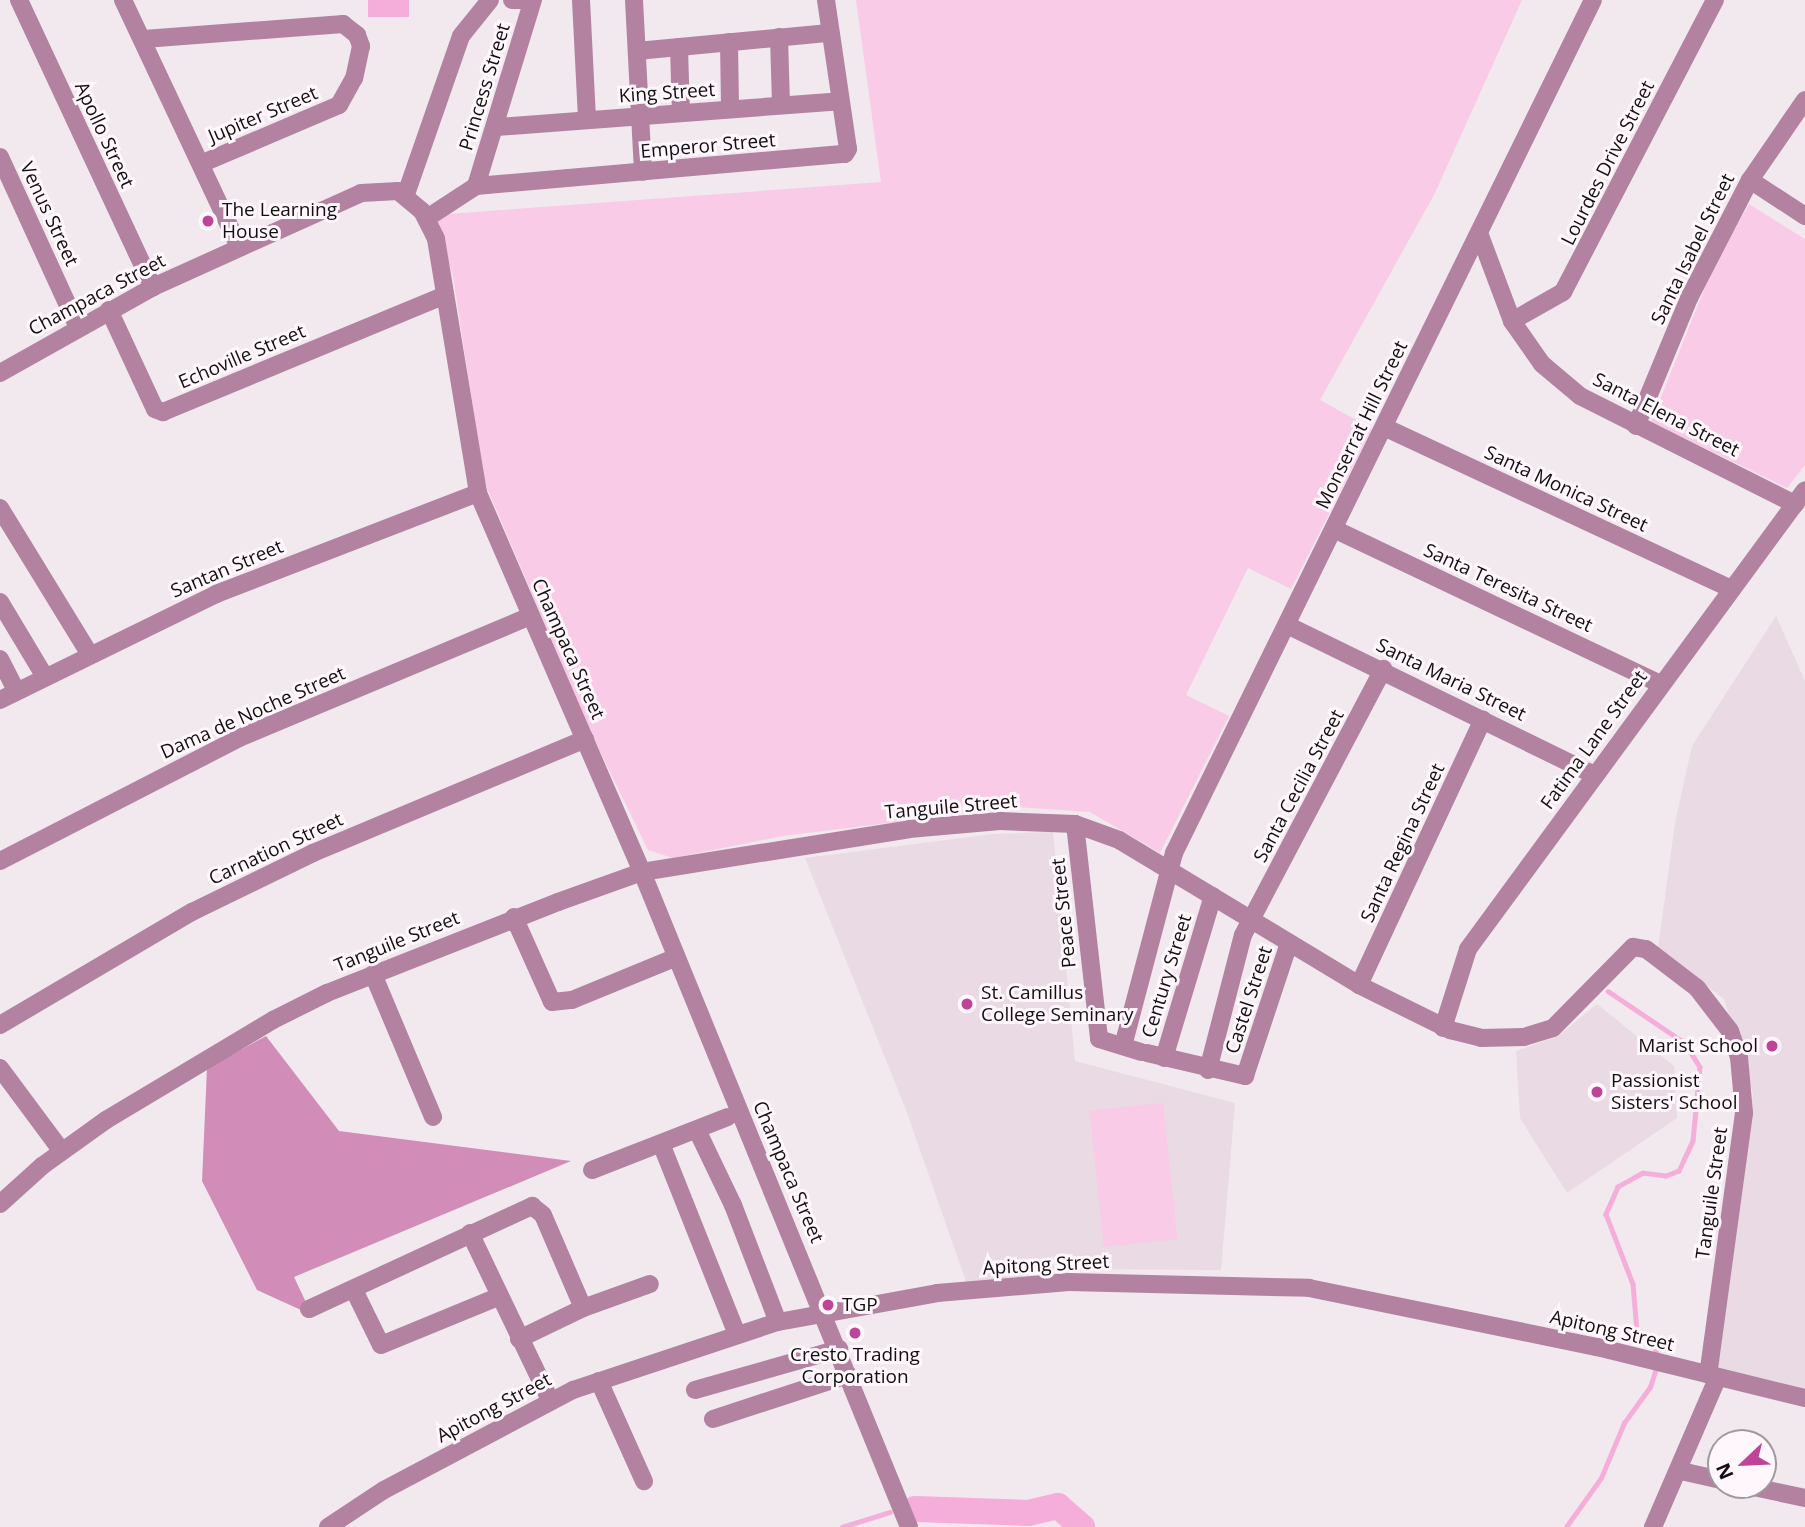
<!DOCTYPE html>
<style>
body{margin:0}
#map{position:relative;width:1805px;height:1527px;overflow:hidden;background:#f1e9ee;font-family:"Open Sans",sans-serif}
div>[style]{position:absolute}
.built>*{inset:0;background:#eadae3}
.green>*{inset:0;background:#f9cbe7;transform-origin:0 0}
.forest>*{inset:0;background:#d18db8}
.water>*{inset:0;background:#f5aeda;transform-origin:0 0}
.stream>*{height:4.5px;margin:-2.25px;padding:0 2.25px;transform-origin:2.25px;border-radius:2.25px;background:#f5aeda}
.river>*{height:26px;margin:-13px;padding:0 13px;transform-origin:13px;border-radius:13px;background:#f5aeda}
.minor>*{height:18px;margin:-9px;padding:0 9px;transform-origin:9px;border-radius:9px;background:#b282a0}
.dots>*{width:19px;height:19px;translate:-50% -50%;box-sizing:border-box;border:4px solid #fff7fb;border-radius:50%}
span{translate:-50% -50%;white-space:nowrap;text-align:center;line-height:1.15;-webkit-text-stroke:6px #fff7fb;paint-order:stroke}
.street-label{font-size:19px;color:#120f11}
.poi-label{font-size:19px;color:#120f11}
.left{translate:0 -50%;text-align:left}
.right{translate:-100% -50%;text-align:right}
.north{position:absolute;left:1707px;top:1429px;width:70px;height:70px;box-sizing:border-box;background:#fff7fb;border:2px solid #a09a9d;border-radius:50%;rotate:247deg;font-size:19px;font-weight:700;line-height:28px;text-align:center;color:#120f11}
.north::after{content:'';display:block;margin:auto;width:24px;height:32px;background:#bd4498;clip-path:polygon(50% 0,100% 100%,50% 72%,0 100%)}
</style>
<div id="map">
<div class="built">
<div style="clip-path:polygon(1776px 616px,1805px 681px,1805px 1392px,1715px 1371px,1753px 1094px,1724px 999px,1658px 948px,1675px 823px,1692px 746px)"></div>
<div style="clip-path:polygon(1053px 832px,1075px 1061px,1235px 1103px,1221px 1270px,1062px 1269px,968px 1287px,906px 1110px,805px 858px,993px 834px)"></div>
<div style="clip-path:polygon(1597px 1004px,1674px 1066px,1677px 1118px,1567px 1193px,1520px 1118px,1516px 1051px,1558px 1036px)"></div>
</div>
<div class="green">
<div style="clip-path:polygon(856px 0,1522px 0,1435px 193px,1320px 400px,1372px 429px,1291px 589px,1248px 568px,1186px 695px,1229px 716px,1160px 853px,1090px 812px,1017px 807px,783px 836px,673px 858px,648px 850px,593px 737px,484px 481px,453px 276px,436px 221px,448px 214px,881px 182px)"></div>
<div style="clip-path:polygon(1749px 204px,1805px 239px,1805px 465px,1787px 488px,1651px 422px,1714px 265px)"></div>
<div style="left:1163px;top:1103px;width:137px;height:74px;rotate:84deg"></div>
</div>
<div class="forest">
<div style="clip-path:polygon(266px 1036px,339px 1131px,571px 1161px,294px 1277px,312px 1315px,257px 1290px,202px 1181px,207px 1068px)"></div>
</div>
<div class="water">
<div style="left:368px;top:0;width:41px;height:17px"></div>
</div>
<div class="stream">
<div style="left:1608px;top:991px;width:93px;rotate:34deg"></div>
<div style="left:1685px;top:1043px;width:28px;rotate:58deg"></div>
<div style="left:1700px;top:1067px;width:74px;rotate:95.4deg"></div>
<div style="left:1693px;top:1141px;width:33px;rotate:115deg"></div>
<div style="left:1679px;top:1171px;width:14px;rotate:159deg"></div>
<div style="left:1666px;top:1176px;width:23px;rotate:-173deg"></div>
<div style="left:1643px;top:1173px;width:29px;rotate:151deg"></div>
<div style="left:1618px;top:1187px;width:30px;rotate:114deg"></div>
<div style="left:1606px;top:1214px;width:75px;rotate:68.9deg"></div>
<div style="left:1633px;top:1284px;width:47px;rotate:85.1deg"></div>
<div style="left:1637px;top:1331px;width:14px;rotate:17deg"></div>
<div style="left:1650px;top:1335px;width:22px;rotate:69deg"></div>
<div style="left:842px;top:1527px;width:50px;rotate:-17.4deg"></div>
<div style="left:1566px;top:1527px;width:60px;rotate:-54.5deg"></div>
<div style="left:1601px;top:1478px;width:60px;rotate:-67.3deg"></div>
<div style="left:1624px;top:1423px;width:44px;rotate:-54.2deg"></div>
<div style="left:1650px;top:1387px;width:20px;rotate:-72deg"></div>
</div>
<div class="river">
<div style="left:915px;top:1509px;width:113px;rotate:2deg"></div>
<div style="left:1028px;top:1513px;width:31px;rotate:-13deg"></div>
<div style="left:1058px;top:1506px;width:32px;rotate:41deg"></div>
</div>
<div class="minor">
<div style="left:19px;top:0;width:317px;rotate:65deg"></div>
<div style="left:123px;top:0;width:272px;rotate:64.8deg"></div>
<div style="left:512px;top:0;width:12px"></div>
<div style="left:581px;top:0;width:120px;rotate:87.1deg"></div>
<div style="left:634px;top:0;width:172px;rotate:87deg"></div>
<div style="left:779px;top:37px;width:68px;rotate:88.3deg"></div>
<div style="left:144px;top:39px;width:200px;rotate:-4.3deg"></div>
<div style="left:343px;top:24px;width:18px;rotate:38deg"></div>
<div style="left:357px;top:35px;width:12px;rotate:70deg"></div>
<div style="left:361px;top:46px;width:33px;rotate:102deg"></div>
<div style="left:354px;top:78px;width:31px;rotate:119deg"></div>
<div style="left:339px;top:105px;width:148px;rotate:156.9deg"></div>
<div style="left:729px;top:42px;width:67px;rotate:89.1deg"></div>
<div style="left:679px;top:47px;width:66px;rotate:88.3deg"></div>
<div style="left:637px;top:51px;width:193px;rotate:-5.4deg"></div>
<div style="left:497px;top:127px;width:344px;rotate:-4.3deg"></div>
<div style="left:0;top:157px;width:187px;rotate:65.4deg"></div>
<div style="left:1750px;top:180px;width:66px;rotate:33.2deg"></div>
<div style="left:476px;top:186px;width:195px;rotate:-73deg"></div>
<div style="left:406px;top:194px;width:167px;rotate:-70.8deg"></div>
<div style="left:461px;top:36px;width:46px;rotate:-51.1deg"></div>
<div style="left:427px;top:218px;width:59px;rotate:-33.1deg"></div>
<div style="left:476px;top:186px;width:370px;rotate:-5deg"></div>
<div style="left:845px;top:154px;width:6px;rotate:-59deg"></div>
<div style="left:848px;top:149px;width:151px;rotate:-98.4deg"></div>
<div style="left:1479px;top:233px;width:94px;rotate:69.4deg"></div>
<div style="left:1512px;top:321px;width:52px;rotate:55.1deg"></div>
<div style="left:1542px;top:364px;width:50px;rotate:40.1deg"></div>
<div style="left:1580px;top:396px;width:241px;rotate:26.7deg"></div>
<div style="left:109px;top:310px;width:109px;rotate:65.1deg"></div>
<div style="left:155px;top:409px;width:9px;rotate:21deg"></div>
<div style="left:163px;top:412px;width:305px;rotate:-22.5deg"></div>
<div style="left:1512px;top:321px;width:59px;rotate:-29.6deg"></div>
<div style="left:1563px;top:292px;width:329px;rotate:-62.5deg"></div>
<div style="left:0;top:373px;width:176px;rotate:-29.3deg"></div>
<div style="left:153px;top:287px;width:228px;rotate:-24.3deg"></div>
<div style="left:361px;top:193px;width:37px;rotate:-3deg"></div>
<div style="left:398px;top:191px;width:31px;rotate:40deg"></div>
<div style="left:422px;top:211px;width:31px;rotate:63deg"></div>
<div style="left:436px;top:239px;width:257px;rotate:80.6deg"></div>
<div style="left:478px;top:493px;width:413px;rotate:66.6deg"></div>
<div style="left:642px;top:872px;width:707px;rotate:67.82deg"></div>
<div style="left:1636px;top:426px;width:139px;rotate:-67.5deg"></div>
<div style="left:1689px;top:298px;width:133px;rotate:-62.7deg"></div>
<div style="left:1750px;top:180px;width:97px;rotate:-55.5deg"></div>
<div style="left:1384px;top:427px;width:383px;rotate:25deg"></div>
<div style="left:0;top:508px;width:172px;rotate:58.5deg"></div>
<div style="left:1336px;top:530px;width:360px;rotate:25.4deg"></div>
<div style="left:0;top:602px;width:87px;rotate:59deg"></div>
<div style="left:1289px;top:626px;width:339px;rotate:26deg"></div>
<div style="left:0;top:659px;width:36px;rotate:63deg"></div>
<div style="left:0;top:700px;width:241px;rotate:-26.1deg"></div>
<div style="left:216px;top:594px;width:281px;rotate:-21.1deg"></div>
<div style="left:1075px;top:824px;width:216px;rotate:83.6deg"></div>
<div style="left:1099px;top:1039px;width:44px;rotate:17.2deg"></div>
<div style="left:0;top:861px;width:269px;rotate:-27.2deg"></div>
<div style="left:239px;top:738px;width:316px;rotate:-22.7deg"></div>
<div style="left:514px;top:917px;width:93px;rotate:65.9deg"></div>
<div style="left:552px;top:1002px;width:20px;rotate:-6deg"></div>
<div style="left:572px;top:1000px;width:113px;rotate:-22.3deg"></div>
<div style="left:373px;top:974px;width:155px;rotate:67.2deg"></div>
<div style="left:1359px;top:985px;width:293px;rotate:-65deg"></div>
<div style="left:0;top:1025px;width:223px;rotate:-30.5deg"></div>
<div style="left:192px;top:912px;width:135px;rotate:-26deg"></div>
<div style="left:313px;top:853px;width:295px;rotate:-22.7deg"></div>
<div style="left:1443px;top:1028px;width:83px;rotate:-72.4deg"></div>
<div style="left:1468px;top:949px;width:569px;rotate:-53.71deg"></div>
<div style="left:1123px;top:1046px;width:200px;rotate:-75.2deg"></div>
<div style="left:1174px;top:853px;width:950px;rotate:-63.84deg"></div>
<div style="left:1147px;top:1053px;width:101px;rotate:13.2deg"></div>
<div style="left:1245px;top:1076px;width:140px;rotate:-71.7deg"></div>
<div style="left:1164px;top:1058px;width:169px;rotate:-73.2deg"></div>
<div style="left:0;top:1068px;width:102px;rotate:53.4deg"></div>
<div style="left:1208px;top:1070px;width:139px;rotate:-75.5deg"></div>
<div style="left:1243px;top:935px;width:301px;rotate:-62.2deg"></div>
<div style="left:697px;top:1130px;width:83px;rotate:64.4deg"></div>
<div style="left:733px;top:1205px;width:125px;rotate:69deg"></div>
<div style="left:662px;top:1146px;width:202px;rotate:68.3deg"></div>
<div style="left:592px;top:1170px;width:146px;rotate:-21.3deg"></div>
<div style="left:0;top:1204px;width:57px;rotate:-42.1deg"></div>
<div style="left:42px;top:1166px;width:79px;rotate:-35.7deg"></div>
<div style="left:106px;top:1120px;width:195px;rotate:-30.9deg"></div>
<div style="left:273px;top:1020px;width:60px;rotate:-26.6deg"></div>
<div style="left:327px;top:993px;width:248px;rotate:-21.5deg"></div>
<div style="left:558px;top:902px;width:89px;rotate:-19.7deg"></div>
<div style="left:642px;top:872px;width:270px;rotate:-9.1deg"></div>
<div style="left:909px;top:829px;width:91px;rotate:-5deg"></div>
<div style="left:1000px;top:821px;width:75px;rotate:2.3deg"></div>
<div style="left:1075px;top:824px;width:47px;rotate:20deg"></div>
<div style="left:1119px;top:840px;width:280px;rotate:31.1deg"></div>
<div style="left:1359px;top:985px;width:102px;rotate:26.3deg"></div>
<div style="left:1450px;top:1030px;width:32px;rotate:14deg"></div>
<div style="left:1481px;top:1038px;width:43px;rotate:-1.3deg"></div>
<div style="left:1524px;top:1037px;width:30px;rotate:-17deg"></div>
<div style="left:1553px;top:1028px;width:114px;rotate:-45.4deg"></div>
<div style="left:1633px;top:947px;width:13px;rotate:9deg"></div>
<div style="left:1646px;top:949px;width:64px;rotate:37.4deg"></div>
<div style="left:1697px;top:988px;width:54px;rotate:52.5deg"></div>
<div style="left:1730px;top:1031px;width:28px;rotate:71deg"></div>
<div style="left:1739px;top:1057px;width:56px;rotate:84.9deg"></div>
<div style="left:1744px;top:1113px;width:264px;rotate:97.8deg"></div>
<div style="left:470px;top:1233px;width:185px;rotate:64.4deg"></div>
<div style="left:354px;top:1290px;width:61px;rotate:63.9deg"></div>
<div style="left:381px;top:1345px;width:126px;rotate:-22.3deg"></div>
<div style="left:309px;top:1309px;width:246px;rotate:-24.8deg"></div>
<div style="left:532px;top:1206px;width:14px;rotate:39deg"></div>
<div style="left:543px;top:1215px;width:101px;rotate:66.7deg"></div>
<div style="left:519px;top:1339px;width:71px;rotate:-25.8deg"></div>
<div style="left:583px;top:1308px;width:71px;rotate:-19.7deg"></div>
<div style="left:599px;top:1381px;width:110px;rotate:65.8deg"></div>
<div style="left:695px;top:1390px;width:150px;rotate:-15.9deg"></div>
<div style="left:713px;top:1419px;width:142px;rotate:-18.1deg"></div>
<div style="left:1681px;top:1471px;width:41px;rotate:12.7deg"></div>
<div style="left:1744px;top:1485px;width:62px;rotate:12deg"></div>
<div style="left:328px;top:1527px;width:67px;rotate:-33.5deg"></div>
<div style="left:384px;top:1490px;width:214px;rotate:-27.9deg"></div>
<div style="left:573px;top:1390px;width:216px;rotate:-18.4deg"></div>
<div style="left:778px;top:1322px;width:162px;rotate:-10.3deg"></div>
<div style="left:937px;top:1293px;width:132px;rotate:-4.8deg"></div>
<div style="left:1069px;top:1282px;width:240px;rotate:1.4deg"></div>
<div style="left:1309px;top:1288px;width:294px;rotate:11.6deg"></div>
<div style="left:1597px;top:1347px;width:214px;rotate:13.8deg"></div>
<div style="left:1653px;top:1527px;width:163px;rotate:-66.6deg"></div>
</div>
<div class="dots">
<div style="left:208px;top:221px;background:#bd4498"></div>
<div style="left:967px;top:1004px;background:#bd4498"></div>
<div style="left:1772px;top:1046px;background:#bd4498"></div>
<div style="left:1597px;top:1092px;background:#bd4498"></div>
<div style="left:828px;top:1305px;background:#bd4498"></div>
<div style="left:855px;top:1333px;background:#bd4498"></div>
</div>
<div class="street-label">
<span style="left:485px;top:87px;rotate:-73deg">Princess Street</span>
<span style="left:667px;top:93px;rotate:-4deg">King Street</span>
<span style="left:263px;top:115px;rotate:-23deg">Jupiter Street</span>
<span style="left:104px;top:135px;rotate:65deg">Apollo Street</span>
<span style="left:708px;top:146px;rotate:-5deg">Emperor Street</span>
<span style="left:1608px;top:163px;rotate:-63deg">Lourdes Drive Street</span>
<span style="left:49px;top:214px;rotate:65deg">Venus Street</span>
<span style="left:1693px;top:249px;rotate:-64deg">Santa Isabel Street</span>
<span style="left:97px;top:295px;rotate:-28deg">Champaca Street</span>
<span style="left:242px;top:357px;rotate:-23deg">Echoville Street</span>
<span style="left:1666px;top:415px;rotate:27deg">Santa Elena Street</span>
<span style="left:1362px;top:425px;rotate:-64deg">Monserrat Hill Street</span>
<span style="left:1566px;top:489px;rotate:25deg">Santa Monica Street</span>
<span style="left:227px;top:569px;rotate:-23deg">Santan Street</span>
<span style="left:1508px;top:588px;rotate:25deg">Santa Teresita Street</span>
<span style="left:568px;top:649px;rotate:66deg">Champaca Street</span>
<span style="left:1451px;top:680px;rotate:26deg">Santa Maria Street</span>
<span style="left:253px;top:713px;rotate:-24deg">Dama de Noche Street</span>
<span style="left:1594px;top:740px;rotate:-54deg">Fatima Lane Street</span>
<span style="left:1299px;top:786px;rotate:-62deg">Santa Cecilia Street</span>
<span style="left:951px;top:807px;rotate:-5deg">Tanguile Street</span>
<span style="left:1403px;top:843px;rotate:-65deg">Santa Regina Street</span>
<span style="left:276px;top:849px;rotate:-25deg">Carnation Street</span>
<span style="left:1064px;top:913px;rotate:-96deg">Peace Street</span>
<span style="left:397px;top:942px;rotate:-22deg">Tanguile Street</span>
<span style="left:1167px;top:976px;rotate:-73deg">Century Street</span>
<span style="left:1249px;top:1000px;rotate:-72deg">Castel Street</span>
<span style="left:788px;top:1172px;rotate:67deg">Champaca Street</span>
<span style="left:1712px;top:1193px;rotate:-82deg">Tanguile Street</span>
<span style="left:1046px;top:1265px;rotate:-3deg">Apitong Street</span>
<span style="left:1612px;top:1331px;rotate:13deg">Apitong Street</span>
<span style="left:494px;top:1408px;rotate:-28deg">Apitong Street</span>
</div>
<div class="poi-label">
<span class="left" style="left:222px;top:221px">The Learning<br>House</span>
<span class="left" style="left:981px;top:1004px">St. Camillus<br>College Seminary</span>
<span class="right" style="left:1758px;top:1046px">Marist School</span>
<span class="left" style="left:1611px;top:1092px">Passionist<br>Sisters' School</span>
<span class="left" style="left:842px;top:1305px">TGP</span>
<span style="left:855px;top:1366px">Cresto Trading<br>Corporation</span>
</div>
<div class="north">N</div>
</div>
